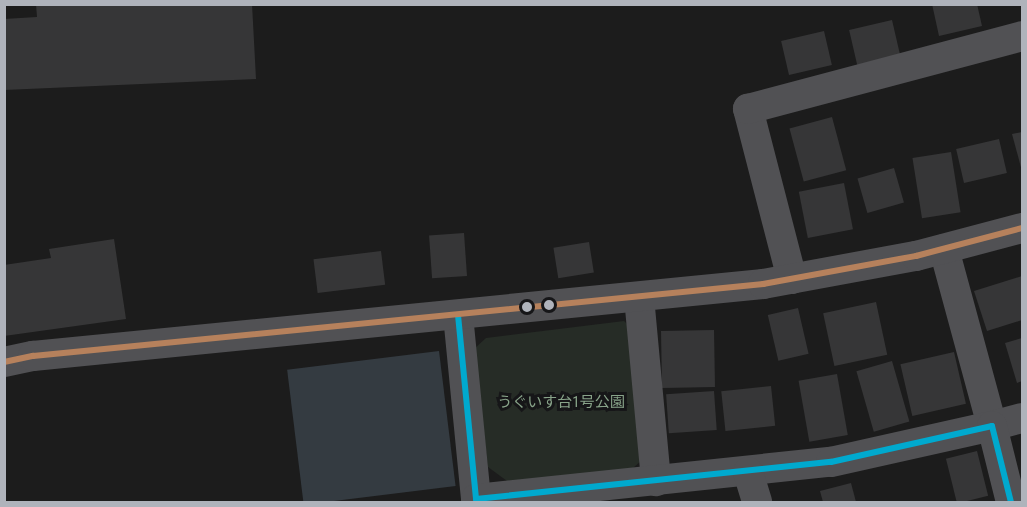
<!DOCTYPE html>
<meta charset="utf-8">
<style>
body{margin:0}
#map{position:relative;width:1027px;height:507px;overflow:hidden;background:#1c1c1c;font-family:"Roboto Condensed","Noto Sans JP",sans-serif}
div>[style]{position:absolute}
.green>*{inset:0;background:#262c26}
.water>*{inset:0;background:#343b41;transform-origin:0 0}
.building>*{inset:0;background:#363637;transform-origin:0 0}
.minor>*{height:30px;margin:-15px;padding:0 15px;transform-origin:15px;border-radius:15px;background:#515154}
.bus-1>*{height:6px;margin:-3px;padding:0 3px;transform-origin:3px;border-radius:3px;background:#00a9ce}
.bus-2>*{height:6px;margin:-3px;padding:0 3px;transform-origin:3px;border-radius:3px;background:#b6815c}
.dots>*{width:16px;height:16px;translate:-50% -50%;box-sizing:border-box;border:3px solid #161618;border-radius:50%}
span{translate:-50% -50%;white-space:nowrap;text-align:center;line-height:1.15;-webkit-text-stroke:6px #161618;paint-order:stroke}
.park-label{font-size:15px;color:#88a389}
.frame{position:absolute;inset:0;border:6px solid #afb3bb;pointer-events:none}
</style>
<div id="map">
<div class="green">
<div style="clip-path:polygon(624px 321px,631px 328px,644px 458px,632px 469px,507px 481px,488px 467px,474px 349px,486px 338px)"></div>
</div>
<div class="water">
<div style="left:439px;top:351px;width:136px;height:153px;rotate:83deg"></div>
</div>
<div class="building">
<div style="clip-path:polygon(36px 4px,252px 4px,256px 79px,4px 90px,4px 19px,37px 17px)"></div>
<div style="clip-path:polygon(932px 4px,977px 4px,982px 26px,939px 36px)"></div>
<div style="left:892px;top:20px;width:36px;height:44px;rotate:77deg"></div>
<div style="left:824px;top:31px;width:35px;height:44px;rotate:77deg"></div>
<div style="left:832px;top:117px;width:55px;height:44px;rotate:75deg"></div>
<div style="clip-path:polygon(1022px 132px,1022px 171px,1012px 134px)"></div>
<div style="left:999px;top:139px;width:35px;height:44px;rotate:77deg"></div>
<div style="left:951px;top:152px;width:61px;height:39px;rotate:81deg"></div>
<div style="left:894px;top:168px;width:36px;height:38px;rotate:74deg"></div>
<div style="left:844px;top:183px;width:47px;height:46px;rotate:79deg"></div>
<div style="left:464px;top:233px;width:43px;height:35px;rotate:86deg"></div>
<div style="clip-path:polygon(114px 239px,126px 319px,4px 336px,4px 265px,51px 258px,49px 249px)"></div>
<div style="left:589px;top:242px;width:31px;height:36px;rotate:81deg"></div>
<div style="left:381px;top:251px;width:34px;height:68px;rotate:83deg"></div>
<div style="clip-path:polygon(1022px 276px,1022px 320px,987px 331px,974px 291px)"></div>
<div style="left:876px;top:302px;width:54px;height:54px;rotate:78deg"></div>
<div style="left:798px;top:308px;width:47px;height:31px;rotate:77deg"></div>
<div style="left:714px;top:330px;width:57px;height:53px;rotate:89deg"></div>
<div style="clip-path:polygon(1022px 338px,1022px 381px,1017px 383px,1005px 343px)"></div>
<div style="left:954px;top:352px;width:53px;height:55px;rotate:77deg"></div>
<div style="left:892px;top:361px;width:63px;height:37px;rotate:74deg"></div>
<div style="left:837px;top:374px;width:62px;height:39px;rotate:80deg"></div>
<div style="left:771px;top:386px;width:40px;height:50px;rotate:84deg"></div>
<div style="left:714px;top:391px;width:39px;height:48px;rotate:86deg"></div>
<div style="left:977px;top:451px;width:46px;height:32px;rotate:76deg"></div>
<div style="clip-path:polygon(851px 483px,856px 502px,823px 502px,820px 491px)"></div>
</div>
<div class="minor">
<div style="left:944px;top:249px;width:183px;rotate:74.8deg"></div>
<div style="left:992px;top:426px;width:31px;rotate:-15deg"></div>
<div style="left:792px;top:279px;width:176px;rotate:-104.5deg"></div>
<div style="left:748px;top:109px;width:284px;rotate:-14.9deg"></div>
<div style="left:639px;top:297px;width:185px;rotate:84.7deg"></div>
<div style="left:458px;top:315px;width:185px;rotate:84.4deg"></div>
<div style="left:476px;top:499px;width:357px;rotate:-6deg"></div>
<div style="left:831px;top:462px;width:165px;rotate:-12.6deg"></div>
<div style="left:992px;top:426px;width:78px;rotate:76deg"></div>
<div style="left:4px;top:362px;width:30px;rotate:-12deg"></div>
<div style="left:33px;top:356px;width:734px;rotate:-5.63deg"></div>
<div style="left:763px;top:284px;width:156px;rotate:-10.4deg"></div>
<div style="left:916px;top:256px;width:110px;rotate:-14.8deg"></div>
<div style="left:748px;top:472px;width:31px;rotate:73deg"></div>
</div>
<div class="bus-1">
<div style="left:458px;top:315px;width:185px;rotate:84.4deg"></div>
<div style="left:476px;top:499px;width:357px;rotate:-6deg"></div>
<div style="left:831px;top:462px;width:165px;rotate:-12.6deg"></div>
<div style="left:992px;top:426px;width:78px;rotate:76deg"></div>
</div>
<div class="bus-2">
<div style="left:4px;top:362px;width:30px;rotate:-12deg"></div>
<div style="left:33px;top:356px;width:734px;rotate:-5.63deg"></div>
<div style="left:763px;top:284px;width:156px;rotate:-10.4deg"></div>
<div style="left:916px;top:256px;width:110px;rotate:-14.8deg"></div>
</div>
<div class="dots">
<div style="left:549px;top:305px;background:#afb3bb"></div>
<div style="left:527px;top:307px;background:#afb3bb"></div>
</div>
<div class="park-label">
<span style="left:561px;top:403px">うぐいす台1号公園</span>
</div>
<div class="frame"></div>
</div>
